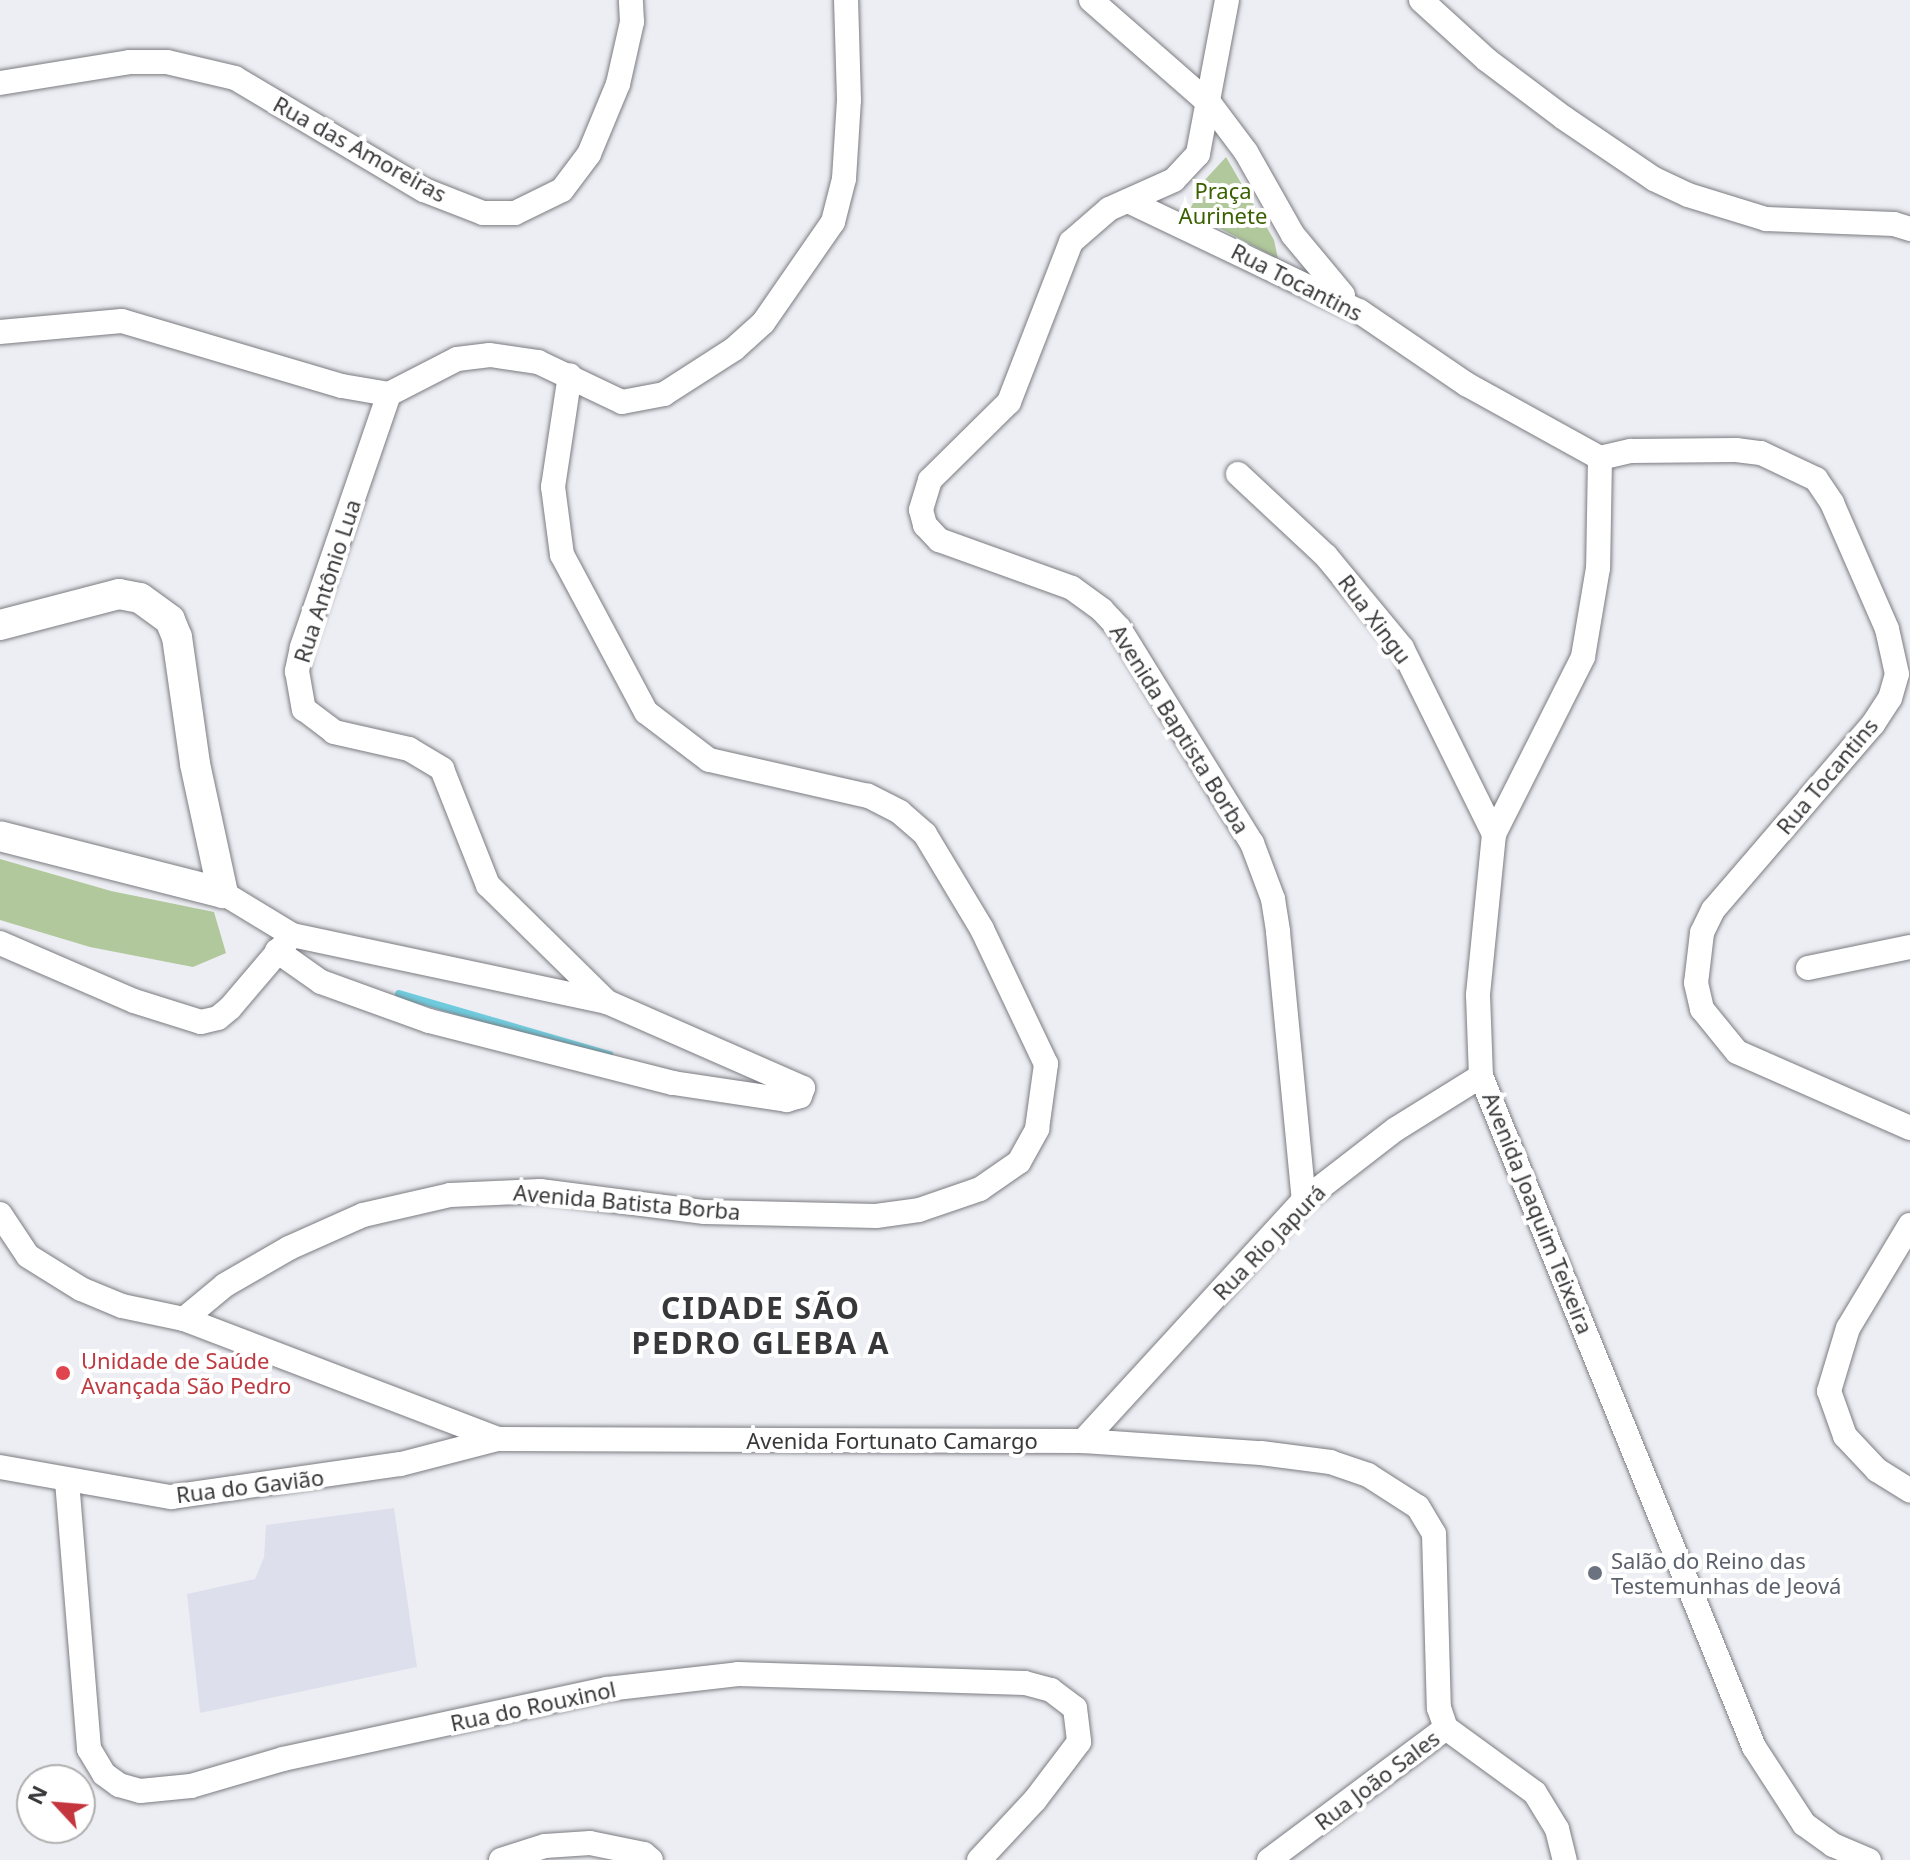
<!DOCTYPE html>
<meta charset="utf-8">
<style>
body{margin:0}
#map{position:relative;width:1910px;height:1860px;overflow:hidden;background:#edeef3;font-family:"Noto Sans",sans-serif}
div>[style]{position:absolute}
.built>*{inset:0;background:#dde0ec}
.green>*{inset:0;background:#b0c89b}
.stream>*{height:8px;margin:-4px;padding:0 4px;transform-origin:4px;border-radius:4px;background:#6fccde}
.roads{filter:drop-shadow(0 0 2px #7b7c81) drop-shadow(0 0 2px #7b7c81)}
.minor>*{height:24px;margin:-12px;padding:0 12px;transform-origin:12px;border-radius:12px;background:#fff}
.tertiary>*{height:30px;margin:-15px;padding:0 15px;transform-origin:15px;border-radius:15px;background:#fff}
.dots>*{width:22px;height:22px;translate:-50% -50%;box-sizing:border-box;border:4px solid #fff;border-radius:50%}
span{translate:-50% -50%;white-space:nowrap;text-align:center;line-height:1.15;-webkit-text-stroke:8px #fff;paint-order:stroke}
.street-label{font-size:22px;color:#38383a}
.park-label{font-size:22px;color:#3a6000}
.health-label{font-size:22px;color:#be3a42}
.left{translate:0 -50%;text-align:left}
.worship-label{font-size:22px;color:#5b616d}
.district-label{font-size:30px;color:#38383a;font-weight:700;letter-spacing:2px}
.north{position:absolute;left:16px;top:1764px;width:80px;height:80px;box-sizing:border-box;background:#fff;border:2px solid #afafb0;border-radius:50%;rotate:296deg;font-size:22px;font-weight:700;line-height:32px;text-align:center;color:#38383a}
.north::after{content:'';display:block;margin:auto;width:28px;height:36px;background:#c4353d;clip-path:polygon(50% 0,100% 100%,50% 72%,0 100%)}
</style>
<div id="map">
<div class="built">
<div style="clip-path:polygon(394px 1508px,417px 1667px,200px 1713px,187px 1594px,255px 1579px,264px 1557px,266px 1525px)"></div>
</div>
<div class="green">
<div style="clip-path:polygon(1226px 157px,1274px 240px,1278px 259px,1189px 212px,1202px 183px)"></div>
<div style="clip-path:polygon(0 859px,111px 891px,214px 912px,226px 953px,193px 967px,90px 947px,0 920px)"></div>
</div>
<div class="stream">
<div style="left:399px;top:994px;width:219px;rotate:16.2deg"></div>
</div>
<div class="roads">
<div class="minor">
<div style="left:1091px;top:0;width:158px;rotate:41.2deg"></div>
<div style="left:1210px;top:104px;width:60px;rotate:53.1deg"></div>
<div style="left:1246px;top:152px;width:95px;rotate:60.5deg"></div>
<div style="left:1293px;top:235px;width:78px;rotate:50.2deg"></div>
<div style="left:1227px;top:0;width:157px;rotate:100.7deg"></div>
<div style="left:1198px;top:154px;width:35px;rotate:133deg"></div>
<div style="left:1174px;top:180px;width:71px;rotate:156deg"></div>
<div style="left:1109px;top:209px;width:50px;rotate:139deg"></div>
<div style="left:1071px;top:242px;width:172px;rotate:111.2deg"></div>
<div style="left:1009px;top:402px;width:111px;rotate:135.4deg"></div>
<div style="left:930px;top:480px;width:31px;rotate:107deg"></div>
<div style="left:921px;top:510px;width:16px;rotate:75deg"></div>
<div style="left:925px;top:525px;width:21px;rotate:47deg"></div>
<div style="left:939px;top:540px;width:141px;rotate:19.8deg"></div>
<div style="left:1072px;top:588px;width:37px;rotate:36deg"></div>
<div style="left:1102px;top:610px;width:25px;rotate:47deg"></div>
<div style="left:1119px;top:628px;width:253px;rotate:58.3deg"></div>
<div style="left:1252px;top:843px;width:60px;rotate:69.4deg"></div>
<div style="left:1273px;top:899px;width:33px;rotate:81deg"></div>
<div style="left:1278px;top:932px;width:269px;rotate:84.5deg"></div>
<div style="left:1421px;top:0;width:89px;rotate:42.3deg"></div>
<div style="left:1487px;top:60px;width:96px;rotate:37deg"></div>
<div style="left:1564px;top:118px;width:109px;rotate:34.1deg"></div>
<div style="left:1654px;top:179px;width:38px;rotate:25deg"></div>
<div style="left:1688px;top:195px;width:82px;rotate:17.1deg"></div>
<div style="left:1766px;top:219px;width:128px;rotate:2.2deg"></div>
<div style="left:1894px;top:224px;width:17px;rotate:17deg"></div>
<div style="left:0;top:83px;width:131px;rotate:-9.2deg"></div>
<div style="left:129px;top:62px;width:38px"></div>
<div style="left:167px;top:62px;width:70px;rotate:13.2deg"></div>
<div style="left:235px;top:78px;width:220px;rotate:30.7deg"></div>
<div style="left:424px;top:190px;width:63px;rotate:21.3deg"></div>
<div style="left:483px;top:213px;width:32px"></div>
<div style="left:515px;top:213px;width:52px;rotate:-26.1deg"></div>
<div style="left:562px;top:190px;width:45px;rotate:-53.1deg"></div>
<div style="left:589px;top:154px;width:76px;rotate:-67.5deg"></div>
<div style="left:618px;top:84px;width:64px;rotate:-77.3deg"></div>
<div style="left:632px;top:22px;width:22px;rotate:-93deg"></div>
<div style="left:1128px;top:201px;width:256px;rotate:25.5deg"></div>
<div style="left:1359px;top:311px;width:130px;rotate:34.3deg"></div>
<div style="left:1466px;top:384px;width:153px;rotate:28.9deg"></div>
<div style="left:1600px;top:458px;width:32px;rotate:-13deg"></div>
<div style="left:1631px;top:451px;width:105px;rotate:-0.5deg"></div>
<div style="left:1736px;top:450px;width:25px;rotate:7deg"></div>
<div style="left:1761px;top:453px;width:61px;rotate:25.3deg"></div>
<div style="left:1816px;top:479px;width:29px;rotate:56deg"></div>
<div style="left:1832px;top:503px;width:137px;rotate:66.4deg"></div>
<div style="left:1887px;top:629px;width:46px;rotate:77.5deg"></div>
<div style="left:1897px;top:674px;width:25px;rotate:106deg"></div>
<div style="left:1890px;top:698px;width:31px;rotate:123deg"></div>
<div style="left:1873px;top:724px;width:245px;rotate:130.7deg"></div>
<div style="left:1713px;top:910px;width:25px;rotate:116deg"></div>
<div style="left:1702px;top:933px;width:50px;rotate:96.8deg"></div>
<div style="left:1696px;top:983px;width:27px;rotate:77deg"></div>
<div style="left:1702px;top:1009px;width:55px;rotate:50.9deg"></div>
<div style="left:1737px;top:1052px;width:189px;rotate:23.7deg"></div>
<div style="left:0;top:332px;width:122px;rotate:-5.2deg"></div>
<div style="left:122px;top:321px;width:229px;rotate:16.5deg"></div>
<div style="left:342px;top:386px;width:48px;rotate:9.7deg"></div>
<div style="left:389px;top:394px;width:76px;rotate:-27.2deg"></div>
<div style="left:457px;top:359px;width:33px;rotate:-7deg"></div>
<div style="left:490px;top:355px;width:49px;rotate:8.3deg"></div>
<div style="left:538px;top:362px;width:93px;rotate:25.5deg"></div>
<div style="left:622px;top:402px;width:43px;rotate:-10.8deg"></div>
<div style="left:664px;top:394px;width:83px;rotate:-32.7deg"></div>
<div style="left:734px;top:349px;width:39px;rotate:-42deg"></div>
<div style="left:763px;top:323px;width:123px;rotate:-55.3deg"></div>
<div style="left:833px;top:222px;width:44px;rotate:-75.7deg"></div>
<div style="left:844px;top:179px;width:79px;rotate:-86.4deg"></div>
<div style="left:849px;top:100px;width:100px;rotate:-91.7deg"></div>
<div style="left:389px;top:394px;width:268px;rotate:109deg"></div>
<div style="left:302px;top:647px;width:25px;rotate:102deg"></div>
<div style="left:297px;top:671px;width:39px;rotate:80deg"></div>
<div style="left:304px;top:709px;width:38px;rotate:37deg"></div>
<div style="left:334px;top:732px;width:77px;rotate:12.8deg"></div>
<div style="left:409px;top:749px;width:39px;rotate:31deg"></div>
<div style="left:442px;top:769px;width:125px;rotate:68.4deg"></div>
<div style="left:488px;top:885px;width:167px;rotate:44.5deg"></div>
<div style="left:1600px;top:458px;width:110px;rotate:91deg"></div>
<div style="left:1598px;top:568px;width:90px;rotate:99.6deg"></div>
<div style="left:1583px;top:657px;width:198px;rotate:116.7deg"></div>
<div style="left:1494px;top:834px;width:162px;rotate:95.7deg"></div>
<div style="left:1478px;top:995px;width:81px;rotate:87.9deg"></div>
<div style="left:1481px;top:1076px;width:724px;rotate:67.86deg"></div>
<div style="left:1754px;top:1747px;width:92px;rotate:57deg"></div>
<div style="left:1804px;top:1824px;width:36px;rotate:36deg"></div>
<div style="left:1833px;top:1845px;width:39px;rotate:23deg"></div>
<div style="left:1238px;top:474px;width:120px;rotate:43deg"></div>
<div style="left:1326px;top:556px;width:119px;rotate:50.4deg"></div>
<div style="left:1402px;top:648px;width:208px;rotate:63.7deg"></div>
<div style="left:223px;top:893px;width:81px;rotate:31.3deg"></div>
<div style="left:292px;top:935px;width:322px;rotate:12deg"></div>
<div style="left:607px;top:1002px;width:214px;rotate:23.7deg"></div>
<div style="left:803px;top:1088px;width:9px;rotate:111deg"></div>
<div style="left:800px;top:1096px;width:14px;rotate:163deg"></div>
<div style="left:787px;top:1100px;width:115px;rotate:-171.5deg"></div>
<div style="left:673px;top:1083px;width:252px;rotate:-165.7deg"></div>
<div style="left:429px;top:1021px;width:115px;rotate:-160.1deg"></div>
<div style="left:321px;top:982px;width:54px;rotate:-144.8deg"></div>
<div style="left:0;top:943px;width:146px;rotate:23.4deg"></div>
<div style="left:134px;top:1001px;width:70px;rotate:17.4deg"></div>
<div style="left:201px;top:1022px;width:17px;rotate:-13deg"></div>
<div style="left:218px;top:1018px;width:16px;rotate:-40deg"></div>
<div style="left:230px;top:1008px;width:88px;rotate:-49.6deg"></div>
<div style="left:1808px;top:968px;width:104px;rotate:-11.6deg"></div>
<div style="left:0;top:1214px;width:50px;rotate:56.3deg"></div>
<div style="left:28px;top:1256px;width:62px;rotate:31.9deg"></div>
<div style="left:81px;top:1289px;width:44px;rotate:22.5deg"></div>
<div style="left:122px;top:1306px;width:63px;rotate:11.8deg"></div>
<div style="left:184px;top:1319px;width:336px;rotate:20.9deg"></div>
<div style="left:498px;top:1439px;width:585px;rotate:0.2deg"></div>
<div style="left:1083px;top:1441px;width:178px;rotate:3.9deg"></div>
<div style="left:1261px;top:1453px;width:70px;rotate:7.4deg"></div>
<div style="left:1330px;top:1462px;width:40px;rotate:18.9deg"></div>
<div style="left:1368px;top:1475px;width:59px;rotate:32.6deg"></div>
<div style="left:1418px;top:1507px;width:31px;rotate:59deg"></div>
<div style="left:1434px;top:1534px;width:174px;rotate:88.4deg"></div>
<div style="left:1439px;top:1708px;width:21px;rotate:71deg"></div>
<div style="left:1446px;top:1728px;width:110px;rotate:36.1deg"></div>
<div style="left:1535px;top:1793px;width:42px;rotate:58.6deg"></div>
<div style="left:1557px;top:1829px;width:32px;rotate:76deg"></div>
<div style="left:1910px;top:1225px;width:120px;rotate:121deg"></div>
<div style="left:1848px;top:1328px;width:66px;rotate:106.8deg"></div>
<div style="left:1829px;top:1391px;width:48px;rotate:70.4deg"></div>
<div style="left:1845px;top:1436px;width:47px;rotate:46.7deg"></div>
<div style="left:1877px;top:1470px;width:39px;rotate:32deg"></div>
<div style="left:184px;top:1319px;width:53px;rotate:-39.7deg"></div>
<div style="left:225px;top:1285px;width:74px;rotate:-30deg"></div>
<div style="left:289px;top:1248px;width:81px;rotate:-24deg"></div>
<div style="left:363px;top:1215px;width:89px;rotate:-12.9deg"></div>
<div style="left:450px;top:1195px;width:90px;rotate:-2.5deg"></div>
<div style="left:540px;top:1191px;width:166px;rotate:7.3deg"></div>
<div style="left:705px;top:1212px;width:171px;rotate:1.3deg"></div>
<div style="left:876px;top:1216px;width:43px;rotate:-7.9deg"></div>
<div style="left:919px;top:1210px;width:65px;rotate:-19deg"></div>
<div style="left:980px;top:1189px;width:47px;rotate:-34.7deg"></div>
<div style="left:1019px;top:1162px;width:38px;rotate:-61deg"></div>
<div style="left:1037px;top:1129px;width:66px;rotate:-82.1deg"></div>
<div style="left:1046px;top:1064px;width:149px;rotate:-115.4deg"></div>
<div style="left:982px;top:929px;width:111px;rotate:-121deg"></div>
<div style="left:925px;top:834px;width:33px;rotate:-139deg"></div>
<div style="left:900px;top:812px;width:36px;rotate:-153deg"></div>
<div style="left:868px;top:796px;width:163px;rotate:-167.2deg"></div>
<div style="left:709px;top:760px;width:79px;rotate:-142.7deg"></div>
<div style="left:646px;top:712px;width:178px;rotate:-118.1deg"></div>
<div style="left:562px;top:555px;width:69px;rotate:-97.5deg"></div>
<div style="left:553px;top:487px;width:113px;rotate:-81.4deg"></div>
<div style="left:1083px;top:1441px;width:327px;rotate:-47.5deg"></div>
<div style="left:1304px;top:1200px;width:116px;rotate:-37.7deg"></div>
<div style="left:1396px;top:1129px;width:100px;rotate:-31.9deg"></div>
<div style="left:0;top:1467px;width:174px;rotate:10deg"></div>
<div style="left:171px;top:1497px;width:232px;rotate:-8.2deg"></div>
<div style="left:401px;top:1464px;width:100px;rotate:-14.5deg"></div>
<div style="left:67px;top:1481px;width:269px;rotate:85.3deg"></div>
<div style="left:89px;top:1749px;width:29px;rotate:59deg"></div>
<div style="left:104px;top:1774px;width:19px;rotate:36deg"></div>
<div style="left:119px;top:1785px;width:22px;rotate:16deg"></div>
<div style="left:140px;top:1791px;width:51px;rotate:-5.6deg"></div>
<div style="left:191px;top:1786px;width:96px;rotate:-16.4deg"></div>
<div style="left:283px;top:1759px;width:331px;rotate:-12.2deg"></div>
<div style="left:607px;top:1689px;width:132px;rotate:-6.5deg"></div>
<div style="left:738px;top:1674px;width:287px;rotate:1.8deg"></div>
<div style="left:1025px;top:1683px;width:27px;rotate:15deg"></div>
<div style="left:1051px;top:1690px;width:30px;rotate:37deg"></div>
<div style="left:1075px;top:1708px;width:34px;rotate:83deg"></div>
<div style="left:1079px;top:1742px;width:73px;rotate:127.2deg"></div>
<div style="left:1035px;top:1800px;width:82px;rotate:133deg"></div>
<div style="left:501px;top:1860px;width:46px;rotate:-17.7deg"></div>
<div style="left:545px;top:1846px;width:45px;rotate:-3.8deg"></div>
<div style="left:590px;top:1843px;width:55px;rotate:11.5deg"></div>
<div style="left:644px;top:1854px;width:9px;rotate:41deg"></div>
<div style="left:1269px;top:1860px;width:221px;rotate:-36.7deg"></div>
</div>
<div class="tertiary">
<div style="left:0;top:625px;width:123px;rotate:-14.6deg"></div>
<div style="left:119px;top:594px;width:21px;rotate:11deg"></div>
<div style="left:140px;top:598px;width:37px;rotate:36deg"></div>
<div style="left:170px;top:620px;width:18px;rotate:68deg"></div>
<div style="left:177px;top:637px;width:128px;rotate:81.9deg"></div>
<div style="left:195px;top:764px;width:132px;rotate:77.8deg"></div>
<div style="left:223px;top:893px;width:230px;rotate:-165.7deg"></div>
</div>
</div>
<div class="dots">
<div style="left:63px;top:1373px;background:#e0444e"></div>
<div style="left:1595px;top:1573px;background:#6b7280"></div>
</div>
<div class="street-label">
<span style="left:360px;top:149px;rotate:29deg">Rua das Amoreiras</span>
<span style="left:1297px;top:282px;rotate:27deg">Rua Tocantins</span>
<span style="left:327px;top:581px;rotate:-72deg">Rua Antônio Lua</span>
<span style="left:1375px;top:619px;rotate:53deg">Rua Xingu</span>
<span style="left:1180px;top:729px;rotate:58deg">Avenida Baptista Borba</span>
<span style="left:1827px;top:776px;rotate:-50deg">Rua Tocantins</span>
<span style="left:627px;top:1202px;rotate:5deg">Avenida Batista Borba</span>
<span style="left:1538px;top:1213px;rotate:68deg">Avenida Joaquim Teixeira</span>
<span style="left:1269px;top:1242px;rotate:-46deg">Rua Rio Japurá</span>
<span style="left:892px;top:1441px">Avenida Fortunato Camargo</span>
<span style="left:250px;top:1486px;rotate:-7deg">Rua do Gavião</span>
<span style="left:533px;top:1706px;rotate:-12deg">Rua do Rouxinol</span>
<span style="left:1377px;top:1780px;rotate:-37deg">Rua João Sales</span>
</div>
<div class="park-label">
<span style="left:1223px;top:203px">Praça<br>Aurinete</span>
</div>
<div class="health-label">
<span class="left" style="left:81px;top:1373px">Unidade de Saúde<br>Avançada São Pedro</span>
</div>
<div class="worship-label">
<span class="left" style="left:1611px;top:1573px">Salão do Reino das<br>Testemunhas de Jeová</span>
</div>
<div class="district-label">
<span style="left:761px;top:1325px">CIDADE SÃO<br>PEDRO GLEBA A</span>
</div>
<div class="north">N</div>
</div>
